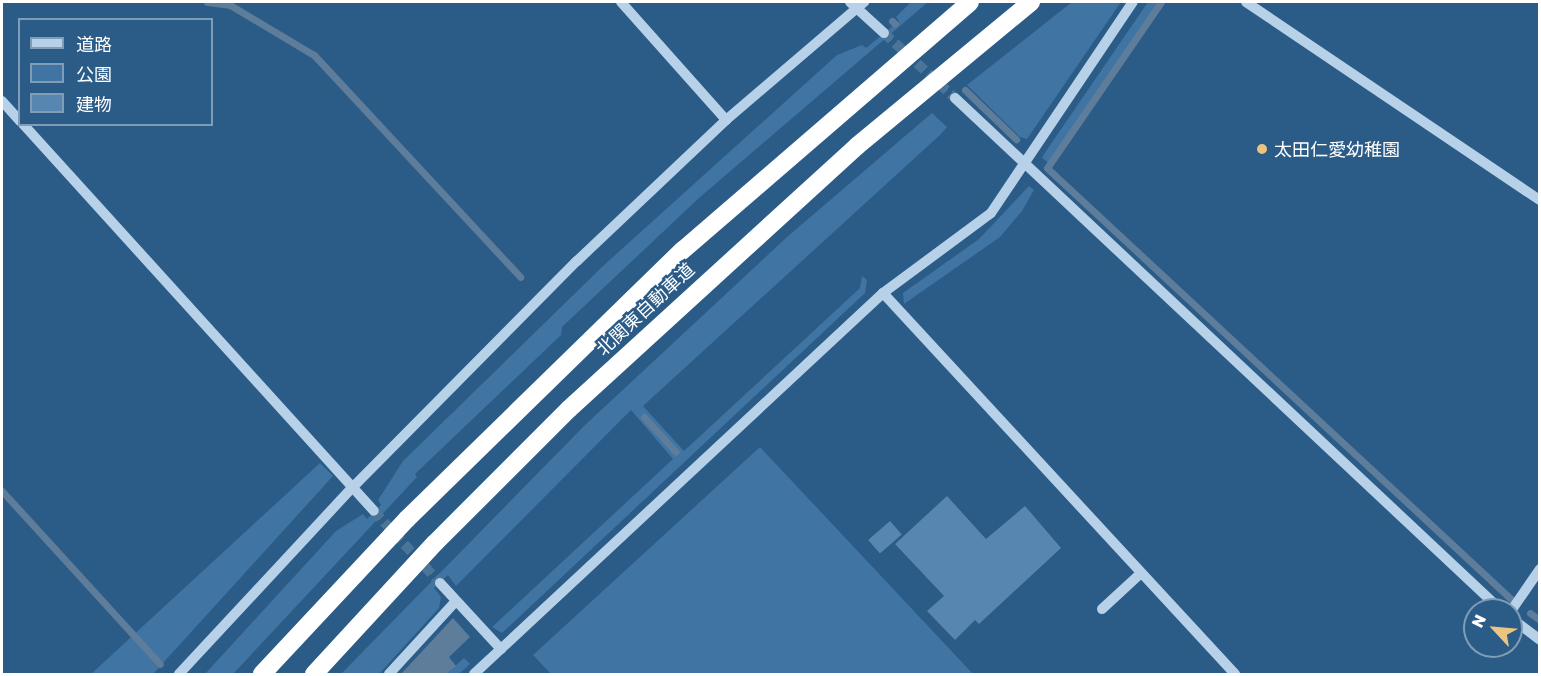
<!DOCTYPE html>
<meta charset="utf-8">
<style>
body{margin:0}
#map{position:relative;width:1541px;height:676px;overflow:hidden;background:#2b5b87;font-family:"Golos Text","Noto Sans JP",sans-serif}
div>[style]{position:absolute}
.green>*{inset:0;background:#4074a3}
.water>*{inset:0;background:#5d7d9b}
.stream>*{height:7px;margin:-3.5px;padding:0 3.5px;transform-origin:3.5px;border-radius:3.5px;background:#5d7d9b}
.building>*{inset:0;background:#5786b0;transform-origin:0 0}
.minor-tunnel>*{height:10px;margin-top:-5px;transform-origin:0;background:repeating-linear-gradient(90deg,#4b7499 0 10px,transparent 0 15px)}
.minor>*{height:10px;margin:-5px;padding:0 5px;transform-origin:5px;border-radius:5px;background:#b7d1e8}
.highway>*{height:18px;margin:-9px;padding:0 9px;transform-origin:9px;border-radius:9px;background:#fff}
.dots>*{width:16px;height:16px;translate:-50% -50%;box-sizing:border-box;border:3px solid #2b5b87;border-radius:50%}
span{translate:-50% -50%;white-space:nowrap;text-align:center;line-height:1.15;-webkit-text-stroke:5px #2b5b87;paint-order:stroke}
.poi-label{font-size:18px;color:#fff}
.left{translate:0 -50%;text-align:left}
.street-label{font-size:18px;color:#fff}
.frame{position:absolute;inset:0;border:3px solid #fff;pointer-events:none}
.legend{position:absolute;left:18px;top:18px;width:195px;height:108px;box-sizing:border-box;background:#2b5b87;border:2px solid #809db7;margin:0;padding:8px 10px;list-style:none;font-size:18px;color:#fff}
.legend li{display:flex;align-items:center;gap:12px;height:30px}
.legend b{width:30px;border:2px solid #809db7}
.north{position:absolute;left:1463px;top:598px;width:60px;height:60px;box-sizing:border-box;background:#2b5b87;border:2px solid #809db7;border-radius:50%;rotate:296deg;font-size:16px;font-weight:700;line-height:24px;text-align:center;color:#fff}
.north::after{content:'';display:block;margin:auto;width:21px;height:27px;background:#edc47f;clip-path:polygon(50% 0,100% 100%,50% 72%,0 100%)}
</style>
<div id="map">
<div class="green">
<div style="clip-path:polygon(911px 2px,928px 2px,699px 198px,562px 327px,561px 335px,415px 474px,417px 477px,233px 674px,205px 674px,336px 531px,363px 514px,367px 519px,381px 505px,378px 500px,403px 461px,603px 266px,837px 55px,862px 45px,866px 48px,899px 21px,896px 17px)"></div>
<div style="clip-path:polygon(1072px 2px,1121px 2px,1027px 139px,1020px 137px,967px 85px)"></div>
<div style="clip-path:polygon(1148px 2px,1161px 2px,1050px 164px,1042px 158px,1044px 154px)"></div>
<div style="clip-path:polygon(932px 113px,947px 127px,940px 135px,643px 406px,684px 451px,860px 288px,862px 276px,867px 280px,865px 293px,502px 633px,492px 627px,673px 459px,631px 410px,456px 586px,448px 575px,434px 588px,441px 597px,439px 608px,379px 674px,341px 674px,584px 426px,787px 237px)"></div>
<div style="clip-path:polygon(1029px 186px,1034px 190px,1022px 211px,1000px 237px,904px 304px,903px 293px,979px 239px)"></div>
<div style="clip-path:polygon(760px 447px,973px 674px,551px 674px,533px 655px)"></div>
<div style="clip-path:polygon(320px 463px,333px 476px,153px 674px,91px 674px)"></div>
<div style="clip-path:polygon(464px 658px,470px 664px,459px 674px,446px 674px)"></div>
</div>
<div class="water">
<div style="clip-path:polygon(453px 618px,470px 637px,449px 657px,456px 666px,446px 674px,401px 674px)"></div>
</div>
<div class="stream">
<div style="left:207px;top:2px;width:23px;rotate:7deg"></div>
<div style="left:230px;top:5px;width:98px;rotate:30.8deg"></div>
<div style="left:314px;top:55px;width:303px;rotate:47.1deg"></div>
<div style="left:1161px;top:2px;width:201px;rotate:124.5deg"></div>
<div style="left:1047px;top:168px;width:633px;rotate:42.89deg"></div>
<div style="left:892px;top:21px;width:4px;rotate:45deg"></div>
<div style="left:965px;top:90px;width:71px;rotate:43.9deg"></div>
<div style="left:644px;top:417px;width:47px;rotate:47.6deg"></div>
<div style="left:2px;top:491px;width:234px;rotate:47.6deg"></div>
<div style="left:1530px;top:613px;width:12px;rotate:35deg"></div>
</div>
<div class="building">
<div style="clip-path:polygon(947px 496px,986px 539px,1025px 506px,1061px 548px,979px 624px,975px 620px,955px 640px,927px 611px,944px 596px,895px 544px)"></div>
<div style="left:890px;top:521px;width:18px;height:29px;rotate:49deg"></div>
</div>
<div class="minor-tunnel">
<div style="left:884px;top:33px;width:96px;rotate:42.5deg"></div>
<div style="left:374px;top:511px;width:98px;rotate:47.5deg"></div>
</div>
<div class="minor">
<div style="left:621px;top:2px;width:158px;rotate:48.3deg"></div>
<div style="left:850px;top:2px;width:46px;rotate:42.4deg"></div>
<div style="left:1246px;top:2px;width:354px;rotate:34deg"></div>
<div style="left:955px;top:98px;width:749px;rotate:43.16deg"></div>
<div style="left:2px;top:101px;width:27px;rotate:48deg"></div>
<div style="left:23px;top:124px;width:522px;rotate:47.79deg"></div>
<div style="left:883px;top:293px;width:519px;rotate:47.27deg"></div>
<div style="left:440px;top:583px;width:90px;rotate:47.3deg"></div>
<div style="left:1102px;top:609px;width:53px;rotate:-42.7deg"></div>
<div style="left:1511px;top:611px;width:51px;rotate:-55.4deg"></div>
<div style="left:1511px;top:618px;width:36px;rotate:37deg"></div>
<div style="left:179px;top:674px;width:255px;rotate:-47.1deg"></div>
<div style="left:353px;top:487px;width:318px;rotate:-45.3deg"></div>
<div style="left:577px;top:261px;width:205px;rotate:-43.4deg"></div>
<div style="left:726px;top:120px;width:182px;rotate:-40.5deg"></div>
<div style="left:389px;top:674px;width:99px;rotate:-47.5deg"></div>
<div style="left:474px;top:674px;width:559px;rotate:-42.97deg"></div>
<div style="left:883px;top:293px;width:134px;rotate:-36.5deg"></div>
<div style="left:991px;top:213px;width:254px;rotate:-56.1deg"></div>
</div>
<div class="highway">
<div style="left:262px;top:674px;width:212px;rotate:-46.9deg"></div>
<div style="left:407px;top:519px;width:385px;rotate:-44.3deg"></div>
<div style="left:683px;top:250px;width:379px;rotate:-40.8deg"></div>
<div style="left:314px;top:674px;width:178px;rotate:-47.3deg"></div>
<div style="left:435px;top:543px;width:190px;rotate:-45deg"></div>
<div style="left:569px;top:409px;width:390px;rotate:-42.4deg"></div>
<div style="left:857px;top:146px;width:226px;rotate:-39.6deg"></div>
</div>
<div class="dots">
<div style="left:1262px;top:149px;background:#edc47f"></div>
</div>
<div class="poi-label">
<span class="left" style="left:1274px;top:149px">太田仁愛幼稚園</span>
</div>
<div class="street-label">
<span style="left:645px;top:309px;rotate:-43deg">北関東自動車道</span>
</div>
<div class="frame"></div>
<ul class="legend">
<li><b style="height:8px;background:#b7d1e8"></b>道路</li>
<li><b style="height:16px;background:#4074a3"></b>公園</li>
<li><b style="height:16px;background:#5786b0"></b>建物</li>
</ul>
<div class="north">N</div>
</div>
